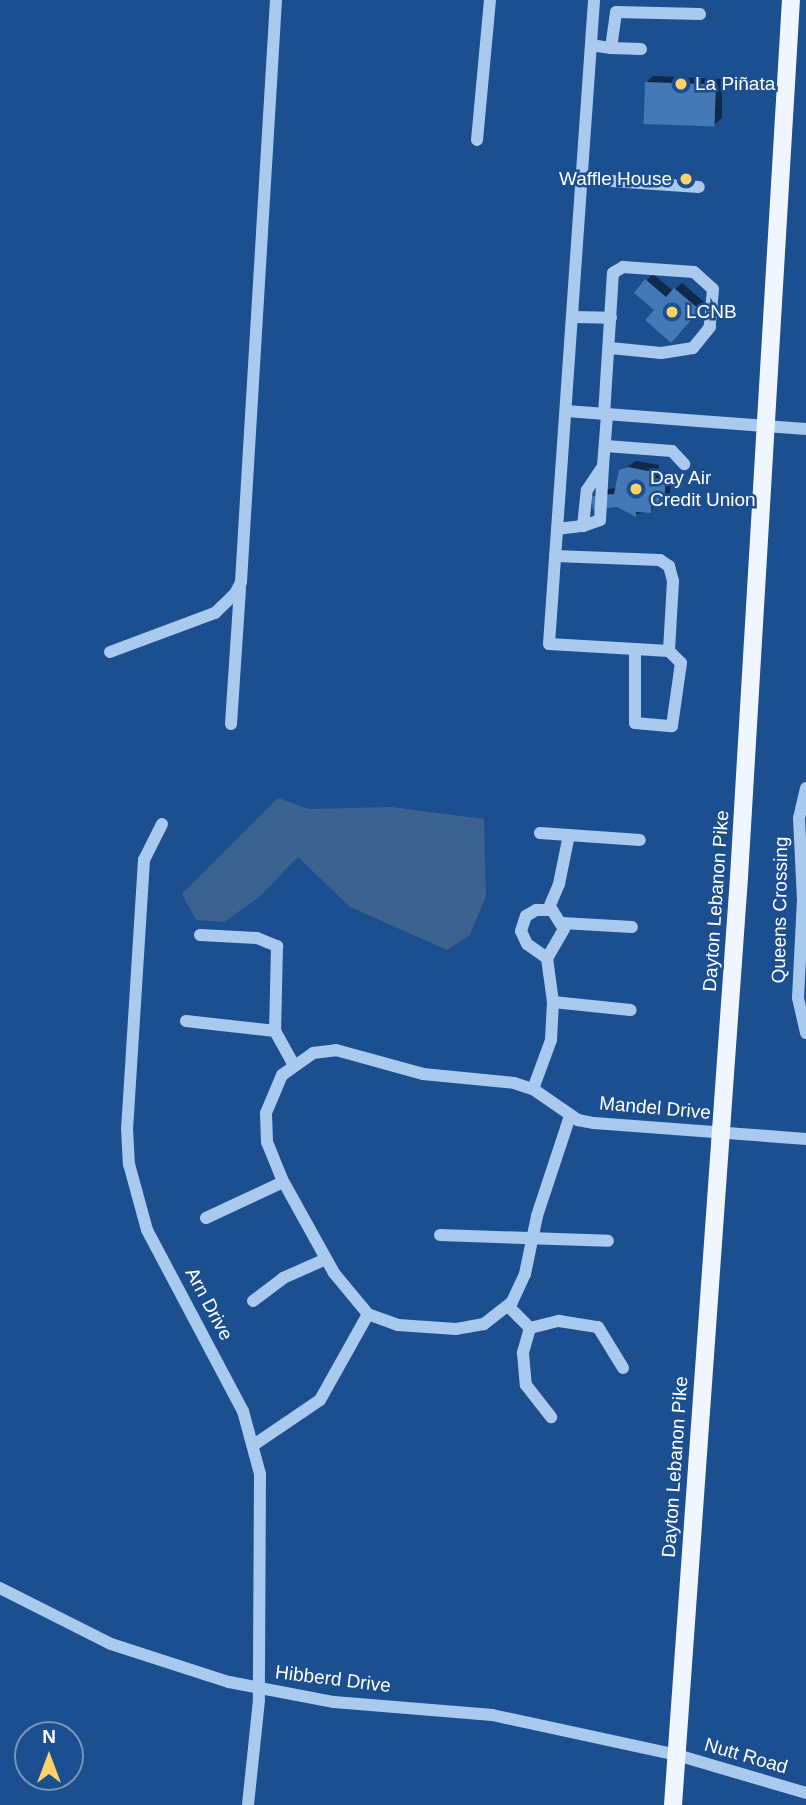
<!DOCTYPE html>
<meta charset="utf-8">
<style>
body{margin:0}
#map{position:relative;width:806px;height:1805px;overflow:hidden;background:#1b4f8f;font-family:Helvetica,sans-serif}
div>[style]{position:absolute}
.water>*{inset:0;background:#3c6290}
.shadow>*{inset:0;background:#0007}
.building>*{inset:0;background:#4478b7;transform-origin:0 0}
.minor>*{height:12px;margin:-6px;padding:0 6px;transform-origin:6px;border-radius:6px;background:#a9c9ee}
.major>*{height:18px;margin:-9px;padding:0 9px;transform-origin:9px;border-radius:9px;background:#f0f6ff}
.dots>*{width:19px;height:19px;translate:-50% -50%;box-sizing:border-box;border:4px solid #1b4f8f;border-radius:50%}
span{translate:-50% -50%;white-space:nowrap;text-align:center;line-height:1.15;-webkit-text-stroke:5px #1b4f8f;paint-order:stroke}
.poi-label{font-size:19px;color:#fff}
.left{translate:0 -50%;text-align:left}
.right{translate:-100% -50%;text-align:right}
.street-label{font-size:19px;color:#fff}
.north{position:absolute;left:14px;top:1721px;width:70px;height:70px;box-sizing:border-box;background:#1b4f8f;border:2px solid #7695bc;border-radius:50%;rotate:0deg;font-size:19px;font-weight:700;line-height:28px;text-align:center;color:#fff}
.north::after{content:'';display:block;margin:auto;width:24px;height:32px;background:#ffd166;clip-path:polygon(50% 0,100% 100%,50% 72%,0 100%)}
</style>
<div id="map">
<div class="water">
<div style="clip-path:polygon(278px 798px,309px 809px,391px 807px,484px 819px,486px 896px,470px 935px,447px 950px,350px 907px,298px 857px,258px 898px,224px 922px,196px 920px,182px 894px)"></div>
</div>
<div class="shadow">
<div style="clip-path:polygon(653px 76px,722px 79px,722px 118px,715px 124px,646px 83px)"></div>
<div style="clip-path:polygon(653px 274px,673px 291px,682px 283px,705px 303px,678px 334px,647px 280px)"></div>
<div style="clip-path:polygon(636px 461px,659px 465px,659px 473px,672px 472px,670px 494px,663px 501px,657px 501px,650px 512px,636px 514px,593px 497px,600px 490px,617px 488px,621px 471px)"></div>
</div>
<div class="building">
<div style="left:645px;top:82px;width:71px;height:42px;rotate:2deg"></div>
<div style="clip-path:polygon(645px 279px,666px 297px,674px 288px,700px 310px,671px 343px,645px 320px,654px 310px,634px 293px)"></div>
<div style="clip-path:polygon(628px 467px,653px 472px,653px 479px,666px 478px,664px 502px,651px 503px,651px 513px,636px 512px,636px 517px,617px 507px,593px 510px,591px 496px,614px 494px,619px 470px)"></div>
</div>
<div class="minor">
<div style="left:591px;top:45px;width:20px;rotate:9deg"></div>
<div style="left:611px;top:48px;width:36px;rotate:-82deg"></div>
<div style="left:616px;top:12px;width:84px;rotate:1.4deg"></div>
<div style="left:611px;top:48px;width:30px;rotate:2deg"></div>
<div style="left:477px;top:140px;width:141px;rotate:-84.7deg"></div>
<div style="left:582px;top:179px;width:117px;rotate:3.9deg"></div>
<div style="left:572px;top:317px;width:39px;rotate:1deg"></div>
<div style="left:566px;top:411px;width:241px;rotate:4.3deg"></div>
<div style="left:604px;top:415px;width:142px;rotate:-86.4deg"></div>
<div style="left:613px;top:273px;width:12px;rotate:-31deg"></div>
<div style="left:623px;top:267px;width:71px;rotate:4deg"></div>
<div style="left:694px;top:272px;width:25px;rotate:42deg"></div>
<div style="left:713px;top:289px;width:38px;rotate:95deg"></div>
<div style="left:710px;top:327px;width:27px;rotate:129deg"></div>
<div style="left:693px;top:348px;width:32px;rotate:171deg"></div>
<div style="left:661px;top:353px;width:51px;rotate:-174.4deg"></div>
<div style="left:606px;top:446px;width:66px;rotate:4.3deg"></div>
<div style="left:672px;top:451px;width:18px;rotate:47deg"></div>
<div style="left:583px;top:526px;width:18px;rotate:-19deg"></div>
<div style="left:600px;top:520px;width:54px;rotate:-86.8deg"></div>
<div style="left:557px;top:529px;width:26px;rotate:-7deg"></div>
<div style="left:583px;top:526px;width:36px;rotate:-84deg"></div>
<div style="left:587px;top:490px;width:29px;rotate:-56deg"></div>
<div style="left:603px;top:466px;width:51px;rotate:-85.5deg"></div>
<div style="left:555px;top:556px;width:105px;rotate:2.2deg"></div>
<div style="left:660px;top:560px;width:11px;rotate:34deg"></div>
<div style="left:669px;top:566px;width:16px;rotate:75deg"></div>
<div style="left:673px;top:581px;width:70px;rotate:93.3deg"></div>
<div style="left:669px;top:651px;width:120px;rotate:-176.7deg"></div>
<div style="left:549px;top:644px;width:646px;rotate:-86deg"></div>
<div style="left:635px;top:649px;width:74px;rotate:90deg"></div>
<div style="left:635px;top:723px;width:37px;rotate:5deg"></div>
<div style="left:672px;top:726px;width:64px;rotate:-81.9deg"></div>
<div style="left:681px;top:663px;width:17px;rotate:-135deg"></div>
<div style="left:110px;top:652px;width:112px;rotate:-20.4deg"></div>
<div style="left:215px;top:613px;width:28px;rotate:-44deg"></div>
<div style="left:235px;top:594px;width:13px;rotate:-63deg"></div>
<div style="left:241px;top:582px;width:583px;rotate:-86.56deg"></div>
<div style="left:231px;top:724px;width:136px;rotate:-86.2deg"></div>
<div style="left:806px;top:788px;width:31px;rotate:103deg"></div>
<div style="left:799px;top:818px;width:81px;rotate:87.2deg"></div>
<div style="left:803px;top:899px;width:99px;rotate:92.9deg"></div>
<div style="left:798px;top:998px;width:36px;rotate:77deg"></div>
<div style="left:162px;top:824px;width:40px;rotate:116.6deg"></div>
<div style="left:144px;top:860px;width:269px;rotate:93.6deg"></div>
<div style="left:127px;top:1128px;width:36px;rotate:87deg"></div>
<div style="left:129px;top:1164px;width:68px;rotate:74.7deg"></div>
<div style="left:147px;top:1230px;width:205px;rotate:62.1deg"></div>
<div style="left:243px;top:1411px;width:65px;rotate:74.9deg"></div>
<div style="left:260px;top:1474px;width:226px;rotate:90.3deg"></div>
<div style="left:259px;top:1700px;width:106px;rotate:96deg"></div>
<div style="left:540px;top:833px;width:100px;rotate:4deg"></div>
<div style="left:548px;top:910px;width:28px;rotate:-67deg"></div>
<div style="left:559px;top:884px;width:50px;rotate:-78.5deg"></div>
<div style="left:562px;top:923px;width:70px;rotate:3.3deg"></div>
<div style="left:200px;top:935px;width:57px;rotate:3deg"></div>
<div style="left:257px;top:938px;width:22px;rotate:22deg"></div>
<div style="left:277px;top:946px;width:85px;rotate:91.3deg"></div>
<div style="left:275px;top:1031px;width:38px;rotate:61deg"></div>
<div style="left:553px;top:1002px;width:78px;rotate:5.9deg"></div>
<div style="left:186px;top:1021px;width:90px;rotate:6.4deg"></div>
<div style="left:533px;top:1089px;width:52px;rotate:-69.8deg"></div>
<div style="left:551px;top:1040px;width:38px;rotate:-87deg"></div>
<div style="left:553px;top:1002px;width:44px;rotate:-97.8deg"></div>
<div style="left:547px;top:958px;width:24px;rotate:-145deg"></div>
<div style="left:527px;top:944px;width:14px;rotate:-115deg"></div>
<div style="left:521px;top:931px;width:16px;rotate:-72deg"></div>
<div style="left:526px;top:916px;width:12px;rotate:-31deg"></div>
<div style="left:536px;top:910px;width:16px"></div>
<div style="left:552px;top:910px;width:22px;rotate:58deg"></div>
<div style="left:564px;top:929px;width:34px;rotate:120deg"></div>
<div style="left:570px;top:1116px;width:105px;rotate:108.3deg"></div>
<div style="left:537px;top:1216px;width:59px;rotate:101.7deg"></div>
<div style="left:525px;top:1274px;width:31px;rotate:115deg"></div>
<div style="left:512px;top:1302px;width:36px;rotate:142deg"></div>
<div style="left:484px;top:1324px;width:28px;rotate:170deg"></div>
<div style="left:456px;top:1329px;width:58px;rotate:-176.1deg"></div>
<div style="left:398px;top:1325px;width:32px;rotate:-160deg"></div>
<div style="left:368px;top:1314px;width:53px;rotate:-129.7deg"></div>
<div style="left:334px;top:1273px;width:107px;rotate:-119deg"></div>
<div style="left:282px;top:1179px;width:40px;rotate:-112deg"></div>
<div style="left:267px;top:1142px;width:29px;rotate:-92deg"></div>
<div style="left:266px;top:1113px;width:41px;rotate:-67.2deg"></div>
<div style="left:282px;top:1075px;width:38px;rotate:-35deg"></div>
<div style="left:313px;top:1053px;width:23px;rotate:-7deg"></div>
<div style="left:336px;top:1050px;width:90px;rotate:15.4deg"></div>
<div style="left:423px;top:1074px;width:91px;rotate:5.6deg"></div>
<div style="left:514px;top:1083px;width:20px;rotate:18deg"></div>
<div style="left:533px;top:1089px;width:55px;rotate:34.6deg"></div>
<div style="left:578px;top:1120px;width:16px;rotate:11deg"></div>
<div style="left:594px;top:1123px;width:213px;rotate:4.3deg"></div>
<div style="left:206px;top:1218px;width:85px;rotate:-25.1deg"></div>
<div style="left:440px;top:1235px;width:168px;rotate:2deg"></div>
<div style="left:253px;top:1301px;width:38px;rotate:-37deg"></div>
<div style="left:283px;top:1278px;width:47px;rotate:-23.8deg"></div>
<div style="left:509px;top:1307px;width:30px;rotate:45deg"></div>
<div style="left:530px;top:1328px;width:30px;rotate:-14deg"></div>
<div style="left:559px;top:1321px;width:39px;rotate:9deg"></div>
<div style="left:598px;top:1327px;width:48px;rotate:58.6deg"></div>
<div style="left:530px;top:1328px;width:26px;rotate:106deg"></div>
<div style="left:523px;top:1353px;width:32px;rotate:85deg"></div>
<div style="left:526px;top:1385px;width:41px;rotate:52deg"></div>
<div style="left:255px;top:1444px;width:78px;rotate:-34.1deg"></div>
<div style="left:320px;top:1400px;width:98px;rotate:-60.8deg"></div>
<div style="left:0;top:1588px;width:124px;rotate:26.8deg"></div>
<div style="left:111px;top:1644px;width:124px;rotate:17.9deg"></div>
<div style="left:229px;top:1682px;width:107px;rotate:10.8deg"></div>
<div style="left:334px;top:1702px;width:159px;rotate:4.7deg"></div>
<div style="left:492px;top:1715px;width:189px;rotate:12.2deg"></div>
<div style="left:677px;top:1755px;width:134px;rotate:16.4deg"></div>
</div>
<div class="major">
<div style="left:673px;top:1805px;width:930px;rotate:-85.93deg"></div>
<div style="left:739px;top:877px;width:879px;rotate:-86.61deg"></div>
</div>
<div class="dots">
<div style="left:681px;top:84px;background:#ffd166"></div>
<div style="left:686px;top:179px;background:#ffd166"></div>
<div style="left:672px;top:312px;background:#ffd166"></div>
<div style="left:636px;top:489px;background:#ffd166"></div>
</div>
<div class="poi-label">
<span class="left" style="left:695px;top:84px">La Piñata</span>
<span class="right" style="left:672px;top:179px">Waffle House</span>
<span class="left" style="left:686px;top:312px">LCNB</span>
<span class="left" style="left:650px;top:489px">Day Air<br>Credit Union</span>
</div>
<div class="street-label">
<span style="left:716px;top:901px;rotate:-86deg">Dayton Lebanon Pike</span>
<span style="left:780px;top:910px;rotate:-89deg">Queens Crossing</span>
<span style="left:655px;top:1108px;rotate:5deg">Mandel Drive</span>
<span style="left:209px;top:1304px;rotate:62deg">Arn Drive</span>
<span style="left:675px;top:1467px;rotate:-86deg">Dayton Lebanon Pike</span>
<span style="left:333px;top:1679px;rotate:7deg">Hibberd Drive</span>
<span style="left:746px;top:1756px;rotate:16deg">Nutt Road</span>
</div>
<div class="north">N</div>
</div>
